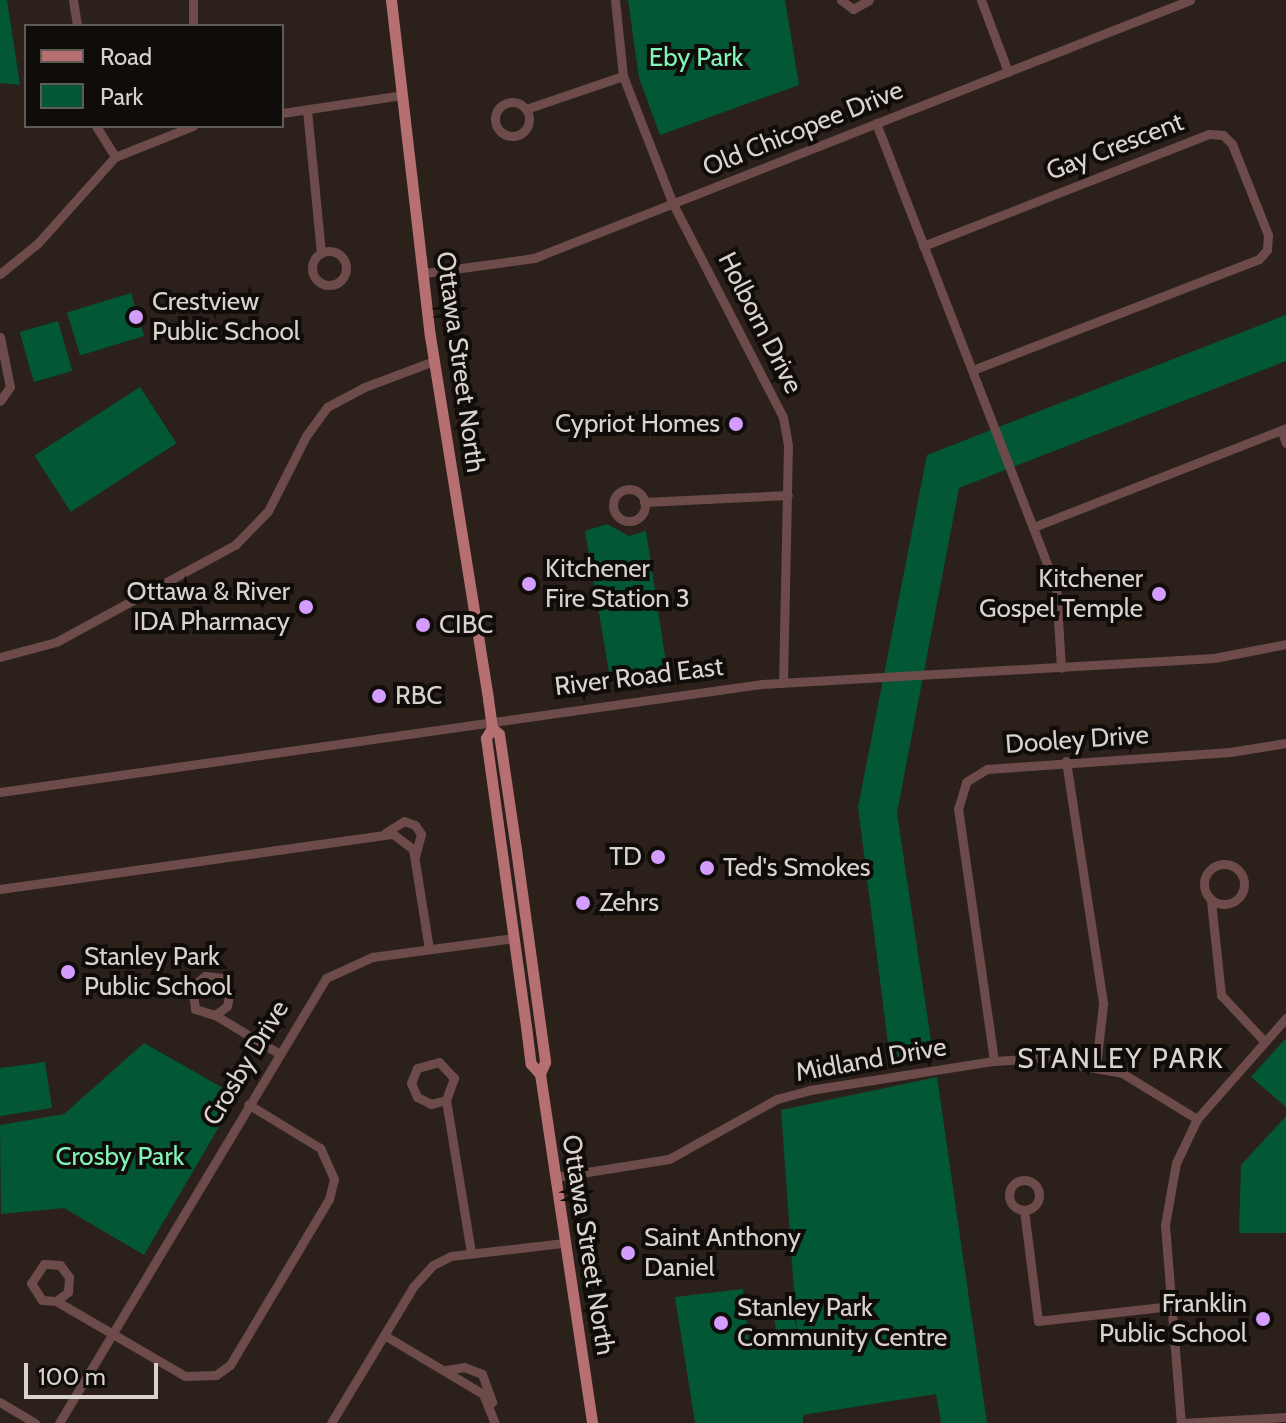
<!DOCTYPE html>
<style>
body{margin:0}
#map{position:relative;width:1286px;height:1423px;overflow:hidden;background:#2b211a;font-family:Cabin,sans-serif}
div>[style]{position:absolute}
.green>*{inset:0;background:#025735;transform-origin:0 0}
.minor>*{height:9px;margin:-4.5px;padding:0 4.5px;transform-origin:4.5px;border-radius:4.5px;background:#6d4b4b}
.minor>.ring{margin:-4.5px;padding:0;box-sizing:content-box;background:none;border:9px solid #6d4b4b;border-radius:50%}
.major>*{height:11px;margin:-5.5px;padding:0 5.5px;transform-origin:5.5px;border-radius:5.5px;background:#b67071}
.dots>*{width:22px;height:22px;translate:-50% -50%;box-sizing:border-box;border:4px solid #100c09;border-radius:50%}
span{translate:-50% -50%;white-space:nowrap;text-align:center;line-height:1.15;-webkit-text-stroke:8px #100c09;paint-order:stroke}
.park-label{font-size:26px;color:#83f4b8}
.street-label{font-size:26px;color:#d9d2cd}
.poi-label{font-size:26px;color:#d9d2cd}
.left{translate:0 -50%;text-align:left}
.right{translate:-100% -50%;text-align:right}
.neighbourhood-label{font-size:28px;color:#d9d2cd;letter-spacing:2px}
.legend{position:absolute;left:24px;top:24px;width:260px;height:104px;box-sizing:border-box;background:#100c09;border:2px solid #605b57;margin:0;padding:10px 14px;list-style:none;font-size:24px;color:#d9d2cd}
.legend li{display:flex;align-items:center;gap:16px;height:40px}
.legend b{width:40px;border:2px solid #605b57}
.scale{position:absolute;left:24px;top:1363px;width:134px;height:36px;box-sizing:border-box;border:4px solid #d9d2cd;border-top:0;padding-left:10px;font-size:24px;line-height:28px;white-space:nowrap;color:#d9d2cd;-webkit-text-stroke:6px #100c09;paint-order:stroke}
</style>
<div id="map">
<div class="green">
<div style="clip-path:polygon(0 0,7px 0,20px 85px,0 83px)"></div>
<div style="clip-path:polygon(628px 0,785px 0,799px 85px,660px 135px,639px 78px)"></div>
<div style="left:131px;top:293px;width:45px;height:67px;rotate:73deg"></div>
<div style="clip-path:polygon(1286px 315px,1286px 361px,959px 488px,897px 813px,934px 1061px,891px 1067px,858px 807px,927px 455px)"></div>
<div style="left:58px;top:321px;width:52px;height:40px;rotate:74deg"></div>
<div style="left:140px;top:387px;width:67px;height:126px;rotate:57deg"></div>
<div style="clip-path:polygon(607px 524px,629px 536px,646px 531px,668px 676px,611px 684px,585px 531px)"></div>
<div style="clip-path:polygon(1286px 1038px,1286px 1107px,1251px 1077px)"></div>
<div style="clip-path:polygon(144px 1043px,237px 1096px,144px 1255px,64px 1208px,1px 1214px,0 1125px,64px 1114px)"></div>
<div style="clip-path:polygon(45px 1062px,52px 1108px,0 1116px,0 1068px)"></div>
<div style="clip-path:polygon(937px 1077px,987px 1423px,941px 1423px,936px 1394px,803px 1415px,803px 1423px,695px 1423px,675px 1297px,743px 1289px,749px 1340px,778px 1345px,773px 1309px,792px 1306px,797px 1332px,781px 1110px)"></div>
<div style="clip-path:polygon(1286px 1116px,1286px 1233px,1239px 1233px,1241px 1165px)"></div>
</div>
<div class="minor">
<div style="left:73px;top:0;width:26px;rotate:81deg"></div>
<div style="left:615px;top:0;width:76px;rotate:84deg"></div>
<div style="left:623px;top:76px;width:137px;rotate:68.7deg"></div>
<div style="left:673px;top:204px;width:240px;rotate:62.7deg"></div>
<div style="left:783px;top:417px;width:28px;rotate:80deg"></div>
<div style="left:788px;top:445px;width:237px;rotate:91.2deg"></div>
<div style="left:841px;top:0;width:15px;rotate:37deg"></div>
<div style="left:853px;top:9px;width:18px;rotate:-29deg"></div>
<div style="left:981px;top:0;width:77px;rotate:69.4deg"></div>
<div style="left:193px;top:26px;width:26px;rotate:-90deg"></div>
<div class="ring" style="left:495px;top:102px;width:25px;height:25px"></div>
<div style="left:526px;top:109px;width:102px;rotate:-18.8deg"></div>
<div style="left:307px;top:110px;width:144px;rotate:84.4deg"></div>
<div style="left:282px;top:113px;width:121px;rotate:-8.5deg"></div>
<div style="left:876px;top:123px;width:497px;rotate:68.8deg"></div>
<div style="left:1056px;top:586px;width:82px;rotate:86.5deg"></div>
<div style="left:96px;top:126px;width:36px;rotate:58deg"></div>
<div style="left:923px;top:246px;width:307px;rotate:-21.4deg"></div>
<div style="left:1209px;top:134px;width:14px;rotate:4deg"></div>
<div style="left:1223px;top:135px;width:13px;rotate:45deg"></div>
<div style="left:1232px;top:144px;width:98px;rotate:68.4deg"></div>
<div style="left:1268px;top:235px;width:15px;rotate:94deg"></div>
<div style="left:1267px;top:250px;width:12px;rotate:132deg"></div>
<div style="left:1259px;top:259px;width:307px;rotate:158.8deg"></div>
<div class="ring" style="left:312px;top:251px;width:25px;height:25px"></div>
<div style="left:425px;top:273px;width:110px;rotate:-7.8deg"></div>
<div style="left:534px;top:258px;width:705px;rotate:-21.47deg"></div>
<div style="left:0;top:274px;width:49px;rotate:-39.2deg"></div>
<div style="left:38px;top:243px;width:115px;rotate:-48.2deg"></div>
<div style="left:115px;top:157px;width:84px;rotate:-21.7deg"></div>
<div style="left:0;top:337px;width:51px;rotate:78.7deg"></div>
<div style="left:10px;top:387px;width:17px;rotate:126deg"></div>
<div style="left:1281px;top:430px;width:14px;rotate:69deg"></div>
<div class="ring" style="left:613px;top:489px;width:23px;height:23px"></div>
<div style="left:644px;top:502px;width:144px;rotate:-2.8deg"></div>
<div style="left:1036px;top:526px;width:269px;rotate:-21.4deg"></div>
<div style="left:0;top:657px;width:58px;rotate:-15deg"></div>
<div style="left:56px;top:642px;width:204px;rotate:-28.5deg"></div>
<div style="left:235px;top:545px;width:47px;rotate:-45.9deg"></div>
<div style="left:268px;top:511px;width:84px;rotate:-63.1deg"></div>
<div style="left:306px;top:436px;width:36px;rotate:-54deg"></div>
<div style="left:327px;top:407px;width:40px;rotate:-28deg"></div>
<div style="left:362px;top:388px;width:77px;rotate:-20.6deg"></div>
<div style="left:1066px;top:761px;width:246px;rotate:81.3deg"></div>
<div style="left:1103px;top:1004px;width:62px;rotate:96.4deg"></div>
<div style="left:0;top:792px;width:770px;rotate:-8.07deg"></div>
<div style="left:762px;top:684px;width:453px;rotate:-3.3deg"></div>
<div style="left:1214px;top:658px;width:73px;rotate:-11deg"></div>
<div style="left:385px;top:833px;width:22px;rotate:-32deg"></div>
<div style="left:404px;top:821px;width:12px;rotate:20deg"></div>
<div style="left:415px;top:825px;width:11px;rotate:56deg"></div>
<div style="left:421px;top:834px;width:23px;rotate:105deg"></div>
<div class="ring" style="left:1204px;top:864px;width:31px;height:31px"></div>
<div style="left:0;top:889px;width:397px;rotate:-8deg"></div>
<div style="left:393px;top:834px;width:25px;rotate:37deg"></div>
<div style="left:413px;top:849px;width:101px;rotate:80.9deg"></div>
<div style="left:1211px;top:901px;width:95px;rotate:83.9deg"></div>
<div style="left:1221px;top:995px;width:63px;rotate:46.9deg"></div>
<div style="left:215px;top:1015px;width:15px;rotate:-37deg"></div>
<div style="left:227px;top:1006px;width:15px;rotate:-79deg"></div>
<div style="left:230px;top:991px;width:15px;rotate:-122deg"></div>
<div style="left:222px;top:978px;width:17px;rotate:-173deg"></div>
<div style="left:205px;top:976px;width:17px;rotate:140deg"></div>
<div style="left:192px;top:987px;width:22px;rotate:82deg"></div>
<div style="left:195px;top:1009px;width:21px;rotate:17deg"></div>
<div style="left:215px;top:1015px;width:74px;rotate:31.1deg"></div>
<div style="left:1286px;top:1018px;width:135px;rotate:131.4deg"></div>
<div style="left:1197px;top:1119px;width:49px;rotate:115.5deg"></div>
<div style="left:1176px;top:1163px;width:63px;rotate:100.1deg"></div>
<div style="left:1165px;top:1225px;width:199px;rotate:85.4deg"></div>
<div style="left:1181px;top:1423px;width:105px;rotate:-3.3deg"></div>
<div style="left:994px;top:1061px;width:255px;rotate:-98.1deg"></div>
<div style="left:958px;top:809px;width:28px;rotate:-73deg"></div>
<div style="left:966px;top:782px;width:25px;rotate:-32deg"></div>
<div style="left:987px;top:769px;width:244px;rotate:-4deg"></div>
<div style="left:1230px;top:752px;width:57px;rotate:-9.1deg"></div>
<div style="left:446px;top:1100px;width:16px;rotate:165deg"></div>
<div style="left:431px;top:1104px;width:16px;rotate:-153deg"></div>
<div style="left:417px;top:1097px;width:15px;rotate:-113deg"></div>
<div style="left:411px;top:1083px;width:16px;rotate:-68deg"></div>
<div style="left:417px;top:1068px;width:23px;rotate:-15deg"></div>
<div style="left:439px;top:1062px;width:22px;rotate:47deg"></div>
<div style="left:454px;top:1078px;width:23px;rotate:110deg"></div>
<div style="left:446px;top:1100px;width:155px;rotate:80.7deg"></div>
<div style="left:556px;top:1177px;width:114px;rotate:-9.1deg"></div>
<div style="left:669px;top:1159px;width:124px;rotate:-29.1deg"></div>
<div style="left:777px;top:1099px;width:34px;rotate:-15deg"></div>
<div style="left:810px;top:1090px;width:186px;rotate:-9deg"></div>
<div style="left:994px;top:1061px;width:44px;rotate:-3.9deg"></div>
<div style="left:1038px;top:1058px;width:85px;rotate:10.1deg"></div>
<div style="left:1122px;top:1073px;width:88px;rotate:31.5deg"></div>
<div class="ring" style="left:1009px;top:1180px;width:21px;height:21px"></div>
<div style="left:1024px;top:1210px;width:112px;rotate:82.8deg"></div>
<div style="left:1038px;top:1321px;width:134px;rotate:-6.4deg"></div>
<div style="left:56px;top:1301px;width:15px;rotate:-37deg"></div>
<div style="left:68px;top:1292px;width:15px;rotate:-86deg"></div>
<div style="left:69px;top:1277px;width:15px;rotate:-127deg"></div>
<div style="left:60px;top:1265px;width:16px;rotate:-176deg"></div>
<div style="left:44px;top:1264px;width:23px;rotate:124deg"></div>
<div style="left:31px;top:1283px;width:20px;rotate:57deg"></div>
<div style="left:42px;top:1300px;width:14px;rotate:4deg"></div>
<div style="left:56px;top:1301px;width:149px;rotate:30.2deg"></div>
<div style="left:185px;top:1376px;width:31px;rotate:-2deg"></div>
<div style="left:216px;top:1375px;width:17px;rotate:-36deg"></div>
<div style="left:230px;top:1365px;width:193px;rotate:-59.2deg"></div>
<div style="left:329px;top:1199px;width:21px;rotate:-76deg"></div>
<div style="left:334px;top:1179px;width:34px;rotate:-114deg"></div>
<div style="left:320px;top:1148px;width:84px;rotate:-148.6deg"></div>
<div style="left:384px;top:1335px;width:115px;rotate:30.8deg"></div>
<div style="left:483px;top:1394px;width:31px;rotate:68deg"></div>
<div style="left:446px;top:1370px;width:18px;rotate:-9deg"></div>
<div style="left:464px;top:1367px;width:19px;rotate:21deg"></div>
<div style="left:482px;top:1374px;width:30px;rotate:70deg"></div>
<div style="left:0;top:1402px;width:41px;rotate:31deg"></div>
<div style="left:59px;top:1423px;width:519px;rotate:-59.04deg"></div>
<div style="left:326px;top:978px;width:51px;rotate:-24.5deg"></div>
<div style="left:372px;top:957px;width:143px;rotate:-7.6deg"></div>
<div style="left:331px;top:1423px;width:159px;rotate:-58.9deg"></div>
<div style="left:413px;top:1287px;width:30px;rotate:-48deg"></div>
<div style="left:433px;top:1265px;width:20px;rotate:-27deg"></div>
<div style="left:451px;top:1256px;width:114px;rotate:-6.6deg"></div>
</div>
<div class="major">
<div style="left:391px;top:0;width:338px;rotate:83.4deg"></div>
<div style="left:430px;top:336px;width:368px;rotate:80.9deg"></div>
<div style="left:488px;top:699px;width:29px;rotate:82deg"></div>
<div style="left:492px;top:728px;width:12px;rotate:121deg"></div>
<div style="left:486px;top:738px;width:291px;rotate:82.1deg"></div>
<div style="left:526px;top:1026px;width:38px;rotate:83deg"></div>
<div style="left:531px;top:1064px;width:13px;rotate:48deg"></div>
<div style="left:540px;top:1074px;width:353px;rotate:81.5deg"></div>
<div style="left:492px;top:728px;width:9px;rotate:41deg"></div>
<div style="left:499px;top:734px;width:116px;rotate:81.6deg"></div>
<div style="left:516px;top:849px;width:215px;rotate:82.2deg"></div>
<div style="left:545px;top:1062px;width:13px;rotate:113deg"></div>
</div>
<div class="dots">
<div style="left:136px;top:317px;background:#d39cfd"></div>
<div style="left:736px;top:424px;background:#d39cfd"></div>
<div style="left:529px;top:584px;background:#d39cfd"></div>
<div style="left:1159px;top:594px;background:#d39cfd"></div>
<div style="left:306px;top:607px;background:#d39cfd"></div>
<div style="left:423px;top:625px;background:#d39cfd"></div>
<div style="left:379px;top:696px;background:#d39cfd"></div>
<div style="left:658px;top:857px;background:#d39cfd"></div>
<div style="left:707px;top:868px;background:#d39cfd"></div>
<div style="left:583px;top:903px;background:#d39cfd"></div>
<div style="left:68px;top:972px;background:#d39cfd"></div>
<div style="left:628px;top:1253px;background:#d39cfd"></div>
<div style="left:1263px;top:1319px;background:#d39cfd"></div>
<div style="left:721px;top:1323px;background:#d39cfd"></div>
</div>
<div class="park-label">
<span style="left:696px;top:58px">Eby Park</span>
<span style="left:120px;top:1157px">Crosby Park</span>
</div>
<div class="street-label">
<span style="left:803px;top:129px;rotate:-22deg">Old Chicopee Drive</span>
<span style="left:1115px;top:147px;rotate:-21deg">Gay Crescent</span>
<span style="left:760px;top:323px;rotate:63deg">Holborn Drive</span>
<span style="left:460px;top:362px;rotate:82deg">Ottawa Street North</span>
<span style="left:639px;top:677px;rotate:-7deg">River Road East</span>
<span style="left:1077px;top:740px;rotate:-4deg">Dooley Drive</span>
<span style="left:871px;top:1060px;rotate:-10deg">Midland Drive</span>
<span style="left:246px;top:1063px;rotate:-59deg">Crosby Drive</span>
<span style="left:588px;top:1245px;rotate:81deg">Ottawa Street North</span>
</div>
<div class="poi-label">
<span class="left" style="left:152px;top:317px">Crestview<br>Public School</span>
<span class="right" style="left:720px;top:424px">Cypriot Homes</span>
<span class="left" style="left:545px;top:584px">Kitchener<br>Fire Station 3</span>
<span class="right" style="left:1143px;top:594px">Kitchener<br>Gospel Temple</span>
<span class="right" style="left:290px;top:607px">Ottawa &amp; River<br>IDA Pharmacy</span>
<span class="left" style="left:439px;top:625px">CIBC</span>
<span class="left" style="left:395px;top:696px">RBC</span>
<span class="right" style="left:642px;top:857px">TD</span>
<span class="left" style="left:723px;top:868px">Ted's Smokes</span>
<span class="left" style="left:599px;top:903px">Zehrs</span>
<span class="left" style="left:84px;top:972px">Stanley Park<br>Public School</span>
<span class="left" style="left:644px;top:1253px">Saint Anthony<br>Daniel</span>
<span class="right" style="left:1247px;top:1319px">Franklin<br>Public School</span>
<span class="left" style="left:737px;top:1323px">Stanley Park<br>Community Centre</span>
</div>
<div class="neighbourhood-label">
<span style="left:1121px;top:1058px">STANLEY PARK</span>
</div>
<ul class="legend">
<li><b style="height:10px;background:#b67071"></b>Road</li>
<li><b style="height:22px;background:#025735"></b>Park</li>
</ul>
<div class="scale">100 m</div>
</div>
